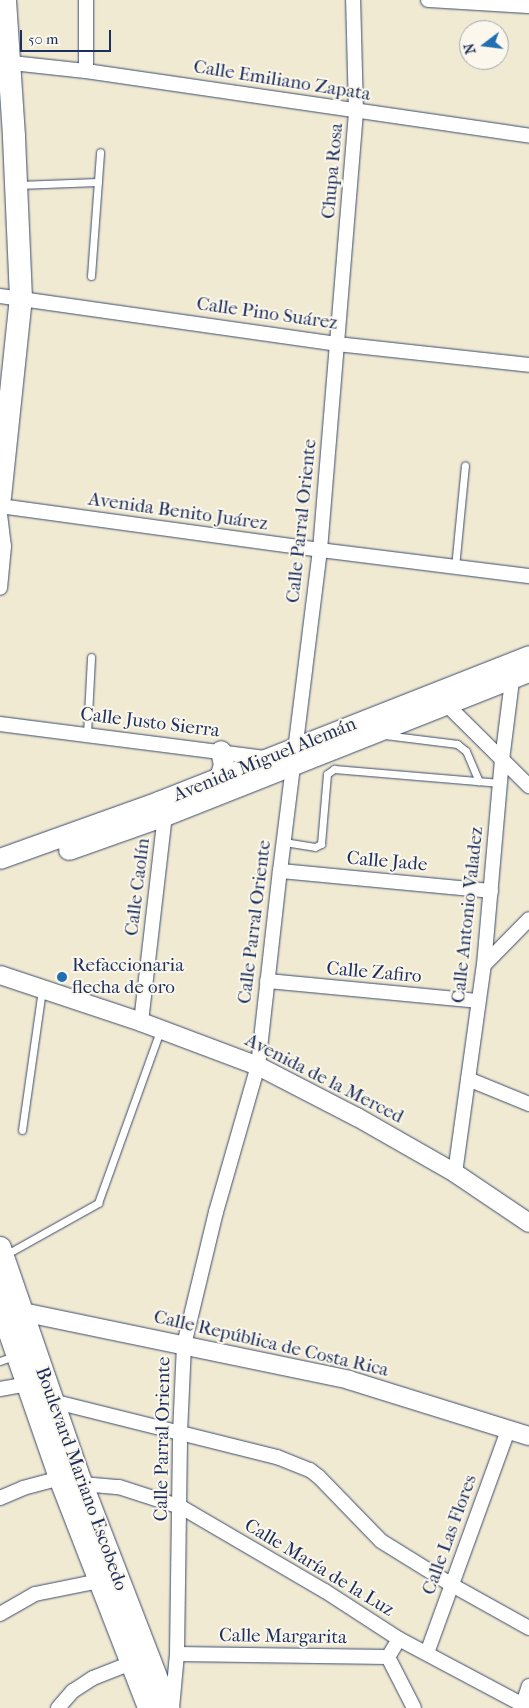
<!DOCTYPE html>
<meta charset="utf-8">
<style>
body{margin:0}
#map{position:relative;width:529px;height:1708px;overflow:hidden;background:#f1ead2;font-family:"IM FELL French Canon",serif}
div>[style]{position:absolute}
.roads{filter:drop-shadow(0 0 1px #3b4b6f) drop-shadow(0 0 1px #3b4b6f)}
.service>*{height:7px;margin:-3.5px;padding:0 3.5px;transform-origin:3.5px;border-radius:3.5px;background:#fff}
.minor>*{height:14px;margin:-7px;padding:0 7px;transform-origin:7px;border-radius:7px;background:#fff}
.tertiary>*{height:18px;margin:-9px;padding:0 9px;transform-origin:9px;border-radius:9px;background:#fff}
.secondary>*{height:20px;margin:-10px;padding:0 10px;transform-origin:10px;border-radius:10px;background:#fff}
.primary>*{height:22px;margin:-11px;padding:0 11px;transform-origin:11px;border-radius:11px;background:#fff}
.dots>*{width:14px;height:14px;translate:-50% -50%;box-sizing:border-box;border:2px solid #fbf7ec;border-radius:50%}
span{translate:-50% -50%;white-space:nowrap;text-align:center;line-height:1.15;-webkit-text-stroke:4px #fbf7ec;paint-order:stroke}
.street-label{font-size:19px;color:#1b2f5e}
.poi-label{font-size:19px;color:#1b2f5e}
.left{translate:0 -50%;text-align:left}
.north{position:absolute;left:459px;top:20px;width:50px;height:50px;box-sizing:border-box;background:#fbf7ec;border:1px solid #a1a7b3;border-radius:50%;rotate:255deg;font-size:14px;font-weight:700;line-height:20px;text-align:center;color:#1b2f5e}
.north::after{content:'';display:block;margin:auto;width:18px;height:22px;background:#1f6fb2;clip-path:polygon(50% 0,100% 100%,50% 72%,0 100%)}
.scale{position:absolute;left:20px;top:30px;width:91px;height:22px;box-sizing:border-box;border:2px solid #1b2f5e;border-top:0;padding-left:6px;font-size:15px;line-height:18px;white-space:nowrap;color:#1b2f5e;-webkit-text-stroke:4px #fbf7ec;paint-order:stroke}
</style>
<div id="map">
<div class="roads">
<div class="service">
<div style="left:18px;top:185px;width:80px;rotate:-2.1deg"></div>
<div style="left:91px;top:276px;width:124px;rotate:-85.8deg"></div>
<div style="left:455px;top:567px;width:102px;rotate:-84.4deg"></div>
<div style="left:87px;top:734px;width:77px;rotate:-87deg"></div>
<div style="left:385px;top:735px;width:73px;rotate:7.1deg"></div>
<div style="left:457px;top:744px;width:11px;rotate:38deg"></div>
<div style="left:466px;top:751px;width:33px;rotate:67deg"></div>
<div style="left:284px;top:842px;width:31px;rotate:9deg"></div>
<div style="left:315px;top:847px;width:7px;rotate:-27deg"></div>
<div style="left:321px;top:844px;width:70px;rotate:-85.1deg"></div>
<div style="left:327px;top:774px;width:9px;rotate:-36deg"></div>
<div style="left:334px;top:769px;width:167px;rotate:4.8deg"></div>
<div style="left:22px;top:1130px;width:142px;rotate:-81.9deg"></div>
<div style="left:5px;top:1255px;width:107px;rotate:-29.2deg"></div>
<div style="left:98px;top:1203px;width:183px;rotate:-70.2deg"></div>
<div style="left:0;top:1361px;width:15px;rotate:-20deg"></div>
</div>
<div class="minor">
<div style="left:428px;top:0;width:101px;rotate:3.4deg"></div>
<div style="left:3px;top:62px;width:83px;rotate:6.2deg"></div>
<div style="left:86px;top:71px;width:448px;rotate:8.3deg"></div>
<div style="left:86px;top:71px;width:71px;rotate:-90deg"></div>
<div style="left:0;top:296px;width:340px;rotate:8.1deg"></div>
<div style="left:337px;top:344px;width:193px;rotate:6.2deg"></div>
<div style="left:0;top:506px;width:323px;rotate:7.8deg"></div>
<div style="left:320px;top:550px;width:211px;rotate:7.1deg"></div>
<div style="left:0;top:514px;width:32px;rotate:83deg"></div>
<div style="left:4px;top:546px;width:42px;rotate:95.4deg"></div>
<div style="left:441px;top:699px;width:124px;rotate:44.7deg"></div>
<div style="left:0;top:724px;width:269px;rotate:7.3deg"></div>
<div style="left:280px;top:871px;width:212px;rotate:5.4deg"></div>
<div style="left:484px;top:965px;width:64px;rotate:-45.6deg"></div>
<div style="left:267px;top:981px;width:212px;rotate:5.4deg"></div>
<div style="left:141px;top:1022px;width:207px;rotate:-83.4deg"></div>
<div style="left:468px;top:1079px;width:66px;rotate:22.3deg"></div>
<div style="left:455px;top:1173px;width:210px;rotate:-82.1deg"></div>
<div style="left:484px;top:965px;width:206px;rotate:-85deg"></div>
<div style="left:502px;top:760px;width:88px;rotate:-82.8deg"></div>
<div style="left:0;top:1389px;width:28px;rotate:-10deg"></div>
<div style="left:52px;top:1401px;width:232px;rotate:14deg"></div>
<div style="left:277px;top:1457px;width:35px;rotate:22deg"></div>
<div style="left:310px;top:1470px;width:11px;rotate:38deg"></div>
<div style="left:319px;top:1477px;width:89px;rotate:45.9deg"></div>
<div style="left:381px;top:1541px;width:84px;rotate:31.8deg"></div>
<div style="left:452px;top:1585px;width:88px;rotate:29.2deg"></div>
<div style="left:82px;top:1484px;width:37px;rotate:5deg"></div>
<div style="left:119px;top:1487px;width:65px;rotate:17.9deg"></div>
<div style="left:181px;top:1507px;width:167px;rotate:30.3deg"></div>
<div style="left:325px;top:1591px;width:88px;rotate:33deg"></div>
<div style="left:399px;top:1639px;width:147px;rotate:28deg"></div>
<div style="left:0;top:1498px;width:25px;rotate:-23deg"></div>
<div style="left:23px;top:1488px;width:38px;rotate:-15deg"></div>
<div style="left:0;top:1614px;width:40px;rotate:-29.7deg"></div>
<div style="left:35px;top:1594px;width:65px;rotate:-11.5deg"></div>
<div style="left:399px;top:1639px;width:21px;rotate:121deg"></div>
<div style="left:388px;top:1657px;width:57px;rotate:63deg"></div>
<div style="left:427px;top:1653px;width:237px;rotate:-70deg"></div>
<div style="left:177px;top:1654px;width:211px;rotate:0.8deg"></div>
<div style="left:523px;top:1704px;width:19px;rotate:-72deg"></div>
<div style="left:58px;top:1708px;width:23px;rotate:-49deg"></div>
<div style="left:73px;top:1691px;width:24px;rotate:-33deg"></div>
<div style="left:93px;top:1678px;width:41px;rotate:-21.5deg"></div>
<div style="left:172px;top:1708px;width:54px;rotate:-84.7deg"></div>
<div style="left:177px;top:1654px;width:221px;rotate:-89.2deg"></div>
<div style="left:180px;top:1433px;width:88px;rotate:-87.4deg"></div>
<div style="left:184px;top:1345px;width:137px;rotate:-76.5deg"></div>
<div style="left:216px;top:1212px;width:152px;rotate:-74deg"></div>
<div style="left:258px;top:1066px;width:196px;rotate:-83.6deg"></div>
<div style="left:280px;top:871px;width:323px;rotate:-82.9deg"></div>
<div style="left:320px;top:550px;width:440px;rotate:-85.3deg"></div>
<div style="left:356px;top:111px;width:111px;rotate:-91.5deg"></div>
</div>
<div class="tertiary">
<div style="left:0;top:975px;width:149px;rotate:18.4deg"></div>
<div style="left:141px;top:1022px;width:125px;rotate:20.6deg"></div>
<div style="left:258px;top:1066px;width:111px;rotate:27.3deg"></div>
<div style="left:357px;top:1117px;width:113px;rotate:29.7deg"></div>
<div style="left:455px;top:1173px;width:89px;rotate:34deg"></div>
<div style="left:13px;top:1312px;width:9px"></div>
<div style="left:22px;top:1312px;width:334px;rotate:11.7deg"></div>
<div style="left:349px;top:1380px;width:189px;rotate:17.3deg"></div>
</div>
<div class="secondary">
<div style="left:220px;top:778px;width:14px;rotate:-73deg"></div>
<div style="left:224px;top:765px;width:14px;rotate:-102deg"></div>
<div style="left:69px;top:850px;width:102px;rotate:-19.5deg"></div>
<div style="left:165px;top:816px;width:391px;rotate:-21.6deg"></div>
<div style="left:0;top:859px;width:169px;rotate:-19.7deg"></div>
<div style="left:159px;top:802px;width:398px;rotate:-21.5deg"></div>
</div>
<div class="primary">
<div style="left:0;top:497px;width:200px;rotate:-84deg"></div>
<div style="left:21px;top:298px;width:162px;rotate:-92.5deg"></div>
<div style="left:14px;top:136px;width:136px;rotate:-93.8deg"></div>
<div style="left:0;top:1248px;width:237px;rotate:71deg"></div>
<div style="left:77px;top:1472px;width:253px;rotate:68.9deg"></div>
<div style="left:0;top:1292px;width:21px;rotate:82deg"></div>
<div style="left:3px;top:1313px;width:175px;rotate:70.9deg"></div>
<div style="left:60px;top:1478px;width:247px;rotate:68.8deg"></div>
</div>
</div>
<div class="dots">
<div style="left:62px;top:977px;background:#1f6fb2"></div>
</div>
<div class="street-label">
<span style="left:282px;top:81px;rotate:9deg">Calle Emiliano Zapata</span>
<span style="left:333px;top:171px;rotate:-85deg">Chupa Rosa</span>
<span style="left:267px;top:314px;rotate:8deg">Calle Pino Suárez</span>
<span style="left:178px;top:512px;rotate:8deg">Avenida Benito Juárez</span>
<span style="left:302px;top:521px;rotate:-84deg">Calle Parral Oriente</span>
<span style="left:150px;top:723px;rotate:7deg">Calle Justo Sierra</span>
<span style="left:265px;top:760px;rotate:-22deg">Avenida Miguel Alemán</span>
<span style="left:387px;top:862px;rotate:5deg">Calle Jade</span>
<span style="left:138px;top:887px;rotate:-83deg">Calle Caolín</span>
<span style="left:468px;top:915px;rotate:-84deg">Calle Antonio Valadez</span>
<span style="left:255px;top:922px;rotate:-83deg">Calle Parral Oriente</span>
<span style="left:374px;top:973px;rotate:5deg">Calle Zafiro</span>
<span style="left:324px;top:1079px;rotate:27deg">Avenida de la Merced</span>
<span style="left:271px;top:1344px;rotate:13deg">Calle República de Costa Rica</span>
<span style="left:163px;top:1439px;rotate:-89deg">Calle Parral Oriente</span>
<span style="left:81px;top:1479px;rotate:70deg">Boulevard Mariano Escobedo</span>
<span style="left:450px;top:1535px;rotate:-70deg">Calle Las Flores</span>
<span style="left:319px;top:1568px;rotate:31deg">Calle María de la Luz</span>
<span style="left:283px;top:1637px;rotate:1deg">Calle Margarita</span>
</div>
<div class="poi-label">
<span class="left" style="left:72px;top:977px">Refaccionaria<br>flecha de oro</span>
</div>
<div class="north">N</div>
<div class="scale">50 m</div>
</div>
